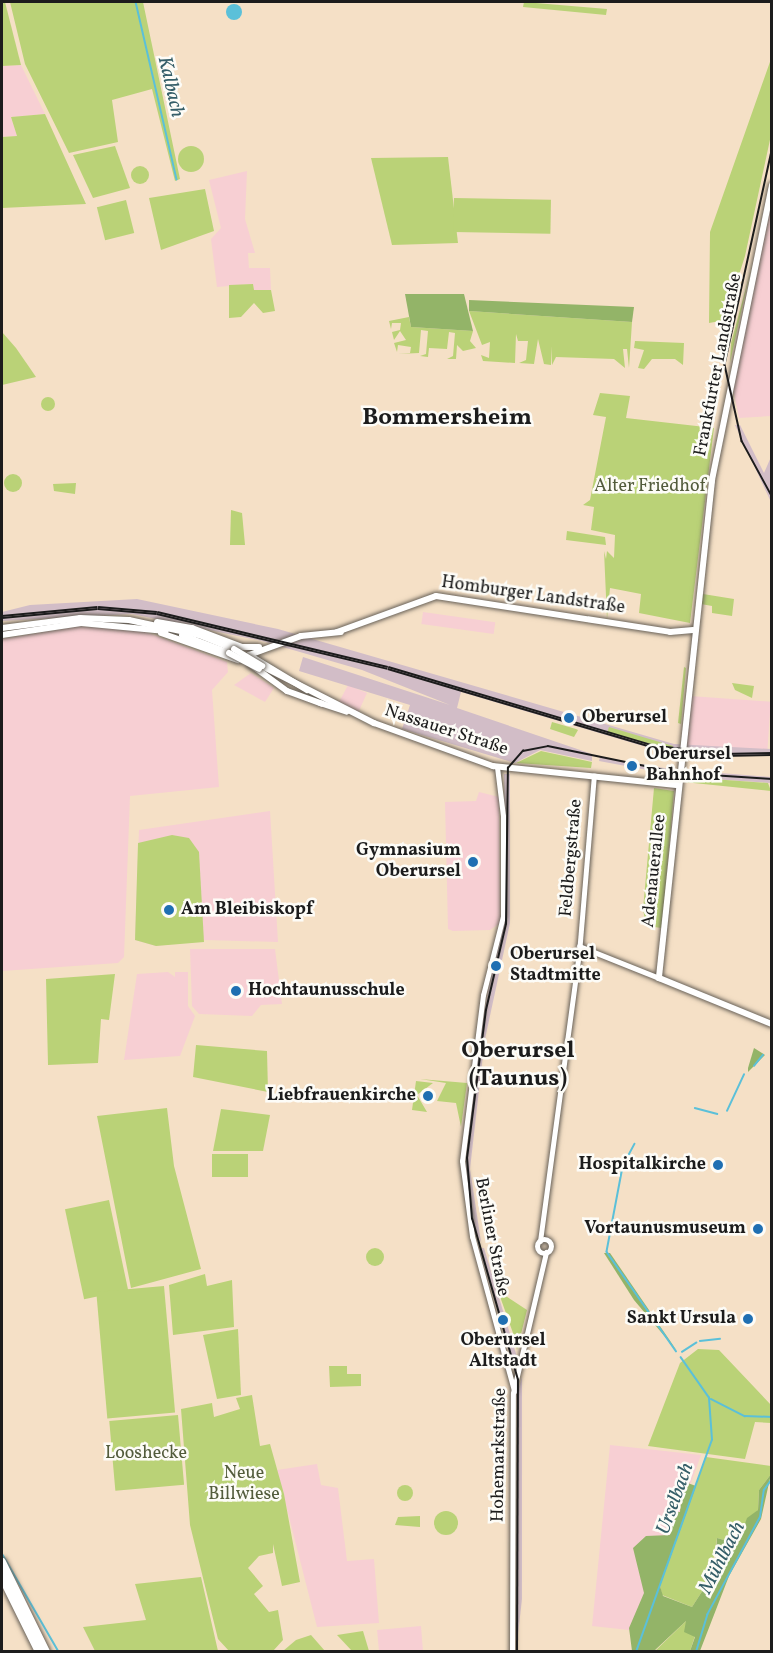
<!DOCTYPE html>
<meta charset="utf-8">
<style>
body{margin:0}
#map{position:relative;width:773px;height:1653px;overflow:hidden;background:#f5e0c6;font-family:Vollkorn,serif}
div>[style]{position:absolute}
.built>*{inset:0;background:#f7cfd3;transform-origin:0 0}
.industrial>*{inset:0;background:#d2bdc7}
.green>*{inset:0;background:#bad277;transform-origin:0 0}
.round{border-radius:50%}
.forest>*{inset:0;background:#93b468}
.water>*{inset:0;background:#5bc0d9}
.stream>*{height:1.5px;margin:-0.75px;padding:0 0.75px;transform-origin:0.75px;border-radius:0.75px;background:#5bc0d9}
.roads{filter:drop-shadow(0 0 2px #686158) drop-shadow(0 0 2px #686158)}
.tertiary>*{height:5px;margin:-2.5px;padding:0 2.5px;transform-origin:2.5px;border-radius:2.5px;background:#fff}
.tertiary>.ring{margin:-2.5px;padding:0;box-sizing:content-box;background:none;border:5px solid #fff;border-radius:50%}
.secondary>*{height:6px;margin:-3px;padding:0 3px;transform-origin:3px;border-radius:3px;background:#fff}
.motorway>*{height:8px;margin:-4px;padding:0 4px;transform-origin:4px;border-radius:4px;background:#fff}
.tram>*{height:1.5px;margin:-0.75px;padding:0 0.75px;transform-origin:0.75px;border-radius:0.75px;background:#1c1c1c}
.rail>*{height:4px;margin-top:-2px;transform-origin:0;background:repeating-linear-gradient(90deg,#fdfcf7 0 4.5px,#1c1c1c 0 9px);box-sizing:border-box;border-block:2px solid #1c1c1c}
.bridges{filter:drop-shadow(0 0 2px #686158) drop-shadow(0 0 2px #686158)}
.secondary-bridge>*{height:6px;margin:-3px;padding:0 3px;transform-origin:3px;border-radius:3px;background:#fff}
.dots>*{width:16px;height:16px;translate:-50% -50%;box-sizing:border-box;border:3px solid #fdfcf7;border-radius:50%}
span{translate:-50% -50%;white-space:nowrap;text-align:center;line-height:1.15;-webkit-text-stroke:5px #fdfcf7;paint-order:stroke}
.street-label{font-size:18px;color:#1c1c1c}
.park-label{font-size:18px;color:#535c3c}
.poi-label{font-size:18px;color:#1c1c1c;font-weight:700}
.left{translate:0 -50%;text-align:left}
.right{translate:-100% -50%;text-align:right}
.water-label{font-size:20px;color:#355e68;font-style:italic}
.district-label{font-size:24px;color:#1c1c1c;font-weight:700}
.frame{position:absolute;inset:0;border:3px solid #1c1c1c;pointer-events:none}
</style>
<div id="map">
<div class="built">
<div style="clip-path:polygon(21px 65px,45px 114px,11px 117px,17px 136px,2px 137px,2px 66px)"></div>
<div style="clip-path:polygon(247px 171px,245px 219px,255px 253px,248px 253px,249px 268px,270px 268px,271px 290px,254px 290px,253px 284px,217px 287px,211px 239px,221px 228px,209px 180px)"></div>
<div style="clip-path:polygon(771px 203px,771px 416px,739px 418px,733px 389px)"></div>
<div style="left:423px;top:612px;width:73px;height:12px;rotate:8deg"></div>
<div style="clip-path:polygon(79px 626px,143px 631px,227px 662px,228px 672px,212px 690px,219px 787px,130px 796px,124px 957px,118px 963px,2px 971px,2px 639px)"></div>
<div style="clip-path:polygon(251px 673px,274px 688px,265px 702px,234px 685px)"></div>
<div style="clip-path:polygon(348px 685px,367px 693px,358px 713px,339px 702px)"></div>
<div style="left:690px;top:696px;width:81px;height:50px;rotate:4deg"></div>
<div style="clip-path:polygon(479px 792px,499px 797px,500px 923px,490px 930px,453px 931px,448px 929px,445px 802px,476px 801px)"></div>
<div style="clip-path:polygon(270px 811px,278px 942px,205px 940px,156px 946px,135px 940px,139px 830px)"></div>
<div style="clip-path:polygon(190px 949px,275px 949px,282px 1004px,261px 1005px,252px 1016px,199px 1014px,192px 1006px)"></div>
<div style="clip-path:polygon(168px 972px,175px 977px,175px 972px,188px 972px,188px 1006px,195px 1016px,180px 1056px,124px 1060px,137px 974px)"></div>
<div style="clip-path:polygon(610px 1445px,701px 1455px,638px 1631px,592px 1626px)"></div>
<div style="clip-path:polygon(317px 1464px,321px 1485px,338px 1488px,347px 1561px,374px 1559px,379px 1623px,317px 1627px,277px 1470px)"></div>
<div style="clip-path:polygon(421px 1626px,423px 1651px,379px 1651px,377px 1630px)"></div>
</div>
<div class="industrial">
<div style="clip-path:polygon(735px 425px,740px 425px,764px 473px,771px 457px,771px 502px)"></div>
<div style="clip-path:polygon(137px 599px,278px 629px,674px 744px,771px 749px,771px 756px,670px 754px,461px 692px,457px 708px,592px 754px,592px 761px,540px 750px,515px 763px,402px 729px,410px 705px,299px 671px,303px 657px,450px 705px,362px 670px,262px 641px,132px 614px,2px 621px,2px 612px,30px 605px)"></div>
<div style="clip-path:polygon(600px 757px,670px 769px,669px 774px,599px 761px)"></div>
<div style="clip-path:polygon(683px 770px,771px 777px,771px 783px,682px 777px)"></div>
<div style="clip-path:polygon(504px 774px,510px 774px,510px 923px,485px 1039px,480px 1037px,489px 986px,506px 912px)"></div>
<div style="clip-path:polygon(479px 1046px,484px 1046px,470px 1169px,481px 1242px,471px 1221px,465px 1168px)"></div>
<div style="clip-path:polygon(484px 1248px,517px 1357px,516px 1369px,479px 1249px)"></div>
<div style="clip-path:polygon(522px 1377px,522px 1599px,516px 1652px,518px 1390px)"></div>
</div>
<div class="green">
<div style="clip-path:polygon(2px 2px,5px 2px,21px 65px,2px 66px)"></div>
<div style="clip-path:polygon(10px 2px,143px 2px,180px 179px,175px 181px,152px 89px,112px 100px,118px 142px,69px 153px,25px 64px)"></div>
<div style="clip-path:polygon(524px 2px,607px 9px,606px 15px,523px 7px)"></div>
<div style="clip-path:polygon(771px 59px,771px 135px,745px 256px,722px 328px,720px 321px,709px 323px,710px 232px)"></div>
<div style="clip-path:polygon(45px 114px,86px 204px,2px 208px,2px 137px,17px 136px,11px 117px)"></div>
<div style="clip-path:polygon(115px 146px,130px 188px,93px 198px,73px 155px)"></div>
<div class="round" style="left:178px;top:146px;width:26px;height:26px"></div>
<div style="clip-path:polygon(448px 157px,458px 243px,392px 245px,371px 158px)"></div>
<div class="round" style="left:131px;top:166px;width:18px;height:18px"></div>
<div style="clip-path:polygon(205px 189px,214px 231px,161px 250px,149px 198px)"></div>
<div style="left:454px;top:198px;width:97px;height:34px;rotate:1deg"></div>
<div style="left:126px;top:200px;width:34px;height:30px;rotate:76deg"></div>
<div style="clip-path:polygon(751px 269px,738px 326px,730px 363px,731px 343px)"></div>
<div style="clip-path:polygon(253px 284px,254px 290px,271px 290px,275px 311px,263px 313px,254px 303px,241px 317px,229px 318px,229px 285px)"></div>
<div style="clip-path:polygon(469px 311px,632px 322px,629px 368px,627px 349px,623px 349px,625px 368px,614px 359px,556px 357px,552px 365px,552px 346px,551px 365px,544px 364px,538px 339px,534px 364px,519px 363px,526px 360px,528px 341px,518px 341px,516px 334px,515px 363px,483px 361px,481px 355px,489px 358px,490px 342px,482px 345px)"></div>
<div style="clip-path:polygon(409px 317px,411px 327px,473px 331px,470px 341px,476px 348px,463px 351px,457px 345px,456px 359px,447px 359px,453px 356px,455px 333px,449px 332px,447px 349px,429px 348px,428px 357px,420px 356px,426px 354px,428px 331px,421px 330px,419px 353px,398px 354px,410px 353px,411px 347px,398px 345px,397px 352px,394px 343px,406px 340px,400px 331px,394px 340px,392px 332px,400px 330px,401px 323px,392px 323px,391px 329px,389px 321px)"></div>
<div style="clip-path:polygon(2px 332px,16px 348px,36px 377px,2px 385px)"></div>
<div style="clip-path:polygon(635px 341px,684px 343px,683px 365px,675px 359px,652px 359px,644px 369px,638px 368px,644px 350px,634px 348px)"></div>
<div style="clip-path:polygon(600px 393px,630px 396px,626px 418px,714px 428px,690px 623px,639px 613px,641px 594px,610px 588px,607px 619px,604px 551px,606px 559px,607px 551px,614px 558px,615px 535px,591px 530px,594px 507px,583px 505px,590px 500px,606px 417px,593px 415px)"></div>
<div class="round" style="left:41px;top:397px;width:14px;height:14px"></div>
<div class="round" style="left:4px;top:474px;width:18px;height:18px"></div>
<div style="clip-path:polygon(76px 483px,75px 494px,54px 491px,53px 484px)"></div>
<div style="clip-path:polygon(231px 510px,242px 513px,245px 545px,230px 545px)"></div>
<div style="clip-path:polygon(567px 531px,605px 537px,606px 545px,566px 540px)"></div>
<div style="clip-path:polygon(703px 594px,734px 599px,732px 616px,712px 613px,712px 606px,701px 604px)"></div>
<div style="clip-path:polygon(684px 667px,686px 668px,681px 724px,678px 723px)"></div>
<div style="clip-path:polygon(732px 683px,754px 686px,752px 698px,735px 690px)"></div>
<div style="clip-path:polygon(552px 722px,576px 729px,578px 730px,574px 737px,550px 729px)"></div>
<div style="clip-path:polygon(609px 727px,673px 746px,672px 749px,607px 733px)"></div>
<div style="clip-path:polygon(541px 751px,592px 762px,591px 768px,516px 763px)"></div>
<div style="clip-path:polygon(684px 777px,768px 783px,771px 791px,684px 782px)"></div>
<div style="clip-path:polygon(654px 788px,674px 791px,662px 928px,646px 926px,643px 909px)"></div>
<div style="clip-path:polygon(172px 835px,189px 838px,199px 852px,204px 942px,156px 946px,135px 940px,138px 843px)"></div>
<div style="clip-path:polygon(115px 974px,109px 1020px,101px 1019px,98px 1063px,48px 1065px,46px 979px)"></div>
<div style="clip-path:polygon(196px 1045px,267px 1051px,268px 1092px,193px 1077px)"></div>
<div style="clip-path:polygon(420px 1079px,467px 1083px,461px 1127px,456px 1103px,437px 1101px,446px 1083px)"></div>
<div style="clip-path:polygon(416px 1081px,433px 1083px,417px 1095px,427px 1112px,412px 1110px)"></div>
<div style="clip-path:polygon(167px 1108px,174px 1166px,201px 1269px,131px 1288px,97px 1116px)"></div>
<div style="clip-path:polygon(221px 1109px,270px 1115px,263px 1151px,213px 1151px)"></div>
<div style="left:212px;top:1154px;width:36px;height:23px"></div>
<div style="left:109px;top:1200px;width:92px;height:45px;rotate:78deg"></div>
<div class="round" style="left:366px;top:1248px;width:18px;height:18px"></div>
<div style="clip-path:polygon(205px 1274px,207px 1286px,232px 1280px,234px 1327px,173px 1335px,169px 1285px)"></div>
<div style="left:164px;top:1286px;width:127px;height:68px;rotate:85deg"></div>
<div style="clip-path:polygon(498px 1291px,527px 1310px,517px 1350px,513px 1333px)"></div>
<div style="clip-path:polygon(238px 1329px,241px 1395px,217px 1399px,203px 1335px)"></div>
<div style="clip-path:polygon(698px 1349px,719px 1350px,771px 1405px,771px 1423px,755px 1422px,745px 1459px,648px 1446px,680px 1363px)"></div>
<div style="clip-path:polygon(329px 1366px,347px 1366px,347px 1374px,361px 1374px,361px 1386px,330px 1387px)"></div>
<div style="clip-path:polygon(252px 1395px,260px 1446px,270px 1444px,284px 1494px,300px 1582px,282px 1586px,273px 1544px,273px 1553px,259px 1556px,248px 1568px,263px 1586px,254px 1594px,269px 1612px,278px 1610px,283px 1640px,273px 1651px,229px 1651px,218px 1639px,190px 1525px,181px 1409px,212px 1403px,214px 1417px,240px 1409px,236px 1398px)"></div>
<div style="left:178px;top:1415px;width:70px;height:69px;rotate:85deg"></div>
<div style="clip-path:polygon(706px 1457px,771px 1466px,771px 1474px,759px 1490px,758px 1510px,737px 1544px,717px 1538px,710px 1579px,692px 1607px,662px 1595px,660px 1585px)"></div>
<div class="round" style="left:397px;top:1485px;width:16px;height:16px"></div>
<div class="round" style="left:434px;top:1511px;width:24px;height:24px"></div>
<div style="clip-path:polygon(420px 1516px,420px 1527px,395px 1525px,398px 1517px)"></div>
<div style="clip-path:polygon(201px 1577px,218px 1651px,95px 1651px,83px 1627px,146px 1620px,135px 1584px)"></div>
<div style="clip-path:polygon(687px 1620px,695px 1636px,690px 1651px,654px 1652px)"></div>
<div style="clip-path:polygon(363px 1631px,369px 1651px,352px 1651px,337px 1635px)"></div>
<div style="clip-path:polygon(311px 1635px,325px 1651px,283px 1651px,296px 1640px)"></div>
</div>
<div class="forest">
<div style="clip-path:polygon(405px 294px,464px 294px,473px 331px,411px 327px)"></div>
<div style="clip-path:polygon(469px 300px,634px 307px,632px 322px,469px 311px)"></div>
<div style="clip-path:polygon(754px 1048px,765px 1055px,748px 1072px,748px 1068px)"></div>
<div style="clip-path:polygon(604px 1253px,610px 1253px,677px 1351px,634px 1300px)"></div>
<div style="clip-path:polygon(771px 1474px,761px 1519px,729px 1576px,700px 1651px,690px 1651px,695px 1637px,684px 1632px,686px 1621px,654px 1651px,632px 1651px,629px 1628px,644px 1593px,633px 1548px,646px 1536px,670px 1535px,672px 1512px,680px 1512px,682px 1481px,696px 1486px,660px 1586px,663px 1596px,692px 1607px,710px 1579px,705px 1569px,715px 1561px,717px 1538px,738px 1544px,747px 1518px,758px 1510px,759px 1490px)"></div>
</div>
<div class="water">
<div class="round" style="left:226px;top:4px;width:16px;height:16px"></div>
</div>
<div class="stream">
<div style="left:136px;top:2px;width:182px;rotate:77deg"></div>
<div style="left:754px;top:1066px;width:14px;rotate:-51deg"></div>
<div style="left:695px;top:1108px;width:23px;rotate:15deg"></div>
<div style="left:727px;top:1111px;width:40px;rotate:-65deg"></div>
<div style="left:635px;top:1144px;width:26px;rotate:118deg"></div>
<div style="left:623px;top:1167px;width:86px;rotate:100.7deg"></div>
<div style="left:607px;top:1252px;width:121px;rotate:55.1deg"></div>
<div style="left:700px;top:1341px;width:20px;rotate:-6deg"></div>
<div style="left:682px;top:1352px;width:17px;rotate:-33deg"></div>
<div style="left:711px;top:1399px;width:38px;rotate:27deg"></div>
<div style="left:745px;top:1416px;width:27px;rotate:2deg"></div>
<div style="left:3px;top:1555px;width:112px;rotate:60deg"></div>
<div style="left:636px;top:1652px;width:225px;rotate:-70.3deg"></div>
<div style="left:712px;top:1440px;width:42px;rotate:-94.1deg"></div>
<div style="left:709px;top:1398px;width:49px;rotate:-125deg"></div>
<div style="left:696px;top:1652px;width:39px;rotate:-73deg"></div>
<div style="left:707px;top:1615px;width:111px;rotate:-61.6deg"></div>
<div style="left:760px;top:1517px;width:27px;rotate:-82deg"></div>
<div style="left:764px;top:1490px;width:14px;rotate:-54deg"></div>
</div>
<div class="roads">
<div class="tertiary">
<div style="left:497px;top:767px;width:49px;rotate:83deg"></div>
<div style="left:503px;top:816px;width:100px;rotate:90deg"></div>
<div style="left:503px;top:916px;width:81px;rotate:104.2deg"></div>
<div style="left:483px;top:995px;width:167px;rotate:97.2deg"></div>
<div style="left:462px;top:1161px;width:76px;rotate:82.4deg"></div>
<div style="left:472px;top:1236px;width:161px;rotate:74.8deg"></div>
<div style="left:579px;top:946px;width:86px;rotate:21.8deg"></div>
<div class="ring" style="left:537px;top:1239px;width:9px;height:9px"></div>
<div style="left:540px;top:1241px;width:291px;rotate:-82.3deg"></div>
<div style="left:579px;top:953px;width:178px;rotate:-85.2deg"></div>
<div style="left:512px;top:1652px;width:259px;rotate:-89.8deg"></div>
<div style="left:513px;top:1393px;width:145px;rotate:-76.8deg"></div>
</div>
<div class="secondary">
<div style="left:772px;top:185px;width:302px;rotate:101.5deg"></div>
<div style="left:712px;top:481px;width:500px;rotate:96.1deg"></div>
<div style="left:659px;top:978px;width:122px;rotate:22.2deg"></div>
<div style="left:157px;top:622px;width:36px;rotate:10deg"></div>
<div style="left:192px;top:628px;width:53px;rotate:20.8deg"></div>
<div style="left:242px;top:647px;width:17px"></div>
<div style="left:2px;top:628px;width:79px;rotate:-7.3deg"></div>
<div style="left:80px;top:618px;width:49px;rotate:2.3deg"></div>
<div style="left:129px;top:620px;width:72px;rotate:12.1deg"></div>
<div style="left:199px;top:635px;width:38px;rotate:22deg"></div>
<div style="left:337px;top:632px;width:105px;rotate:-20deg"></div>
<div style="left:436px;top:596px;width:237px;rotate:8.7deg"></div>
<div style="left:670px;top:632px;width:23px;rotate:-5deg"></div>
<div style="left:161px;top:633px;width:82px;rotate:19.3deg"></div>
<div style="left:2px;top:635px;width:80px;rotate:-8.6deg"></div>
<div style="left:81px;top:623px;width:85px;rotate:5.4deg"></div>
<div style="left:182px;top:635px;width:50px;rotate:21deg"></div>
<div style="left:249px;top:655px;width:55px;rotate:-20.1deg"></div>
<div style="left:301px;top:636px;width:40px;rotate:-5.7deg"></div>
<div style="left:249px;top:655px;width:68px;rotate:31.1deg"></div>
<div style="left:250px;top:664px;width:46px;rotate:36.1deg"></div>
<div style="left:287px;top:691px;width:37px;rotate:20deg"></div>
<div style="left:262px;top:666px;width:126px;rotate:27deg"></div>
<div style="left:374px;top:723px;width:127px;rotate:19.9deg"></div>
<div style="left:493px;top:766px;width:186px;rotate:5.9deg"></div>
<div style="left:320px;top:703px;width:28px;rotate:18deg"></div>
</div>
<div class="motorway">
<div style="left:2px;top:1562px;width:100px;rotate:63.9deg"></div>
<div style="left:2px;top:1577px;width:84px;rotate:63.7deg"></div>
</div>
</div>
<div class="tram">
<div style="left:772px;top:151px;width:219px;rotate:102.4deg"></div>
<div style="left:725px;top:365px;width:78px;rotate:77.4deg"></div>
<div style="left:742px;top:441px;width:63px;rotate:61.4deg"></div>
<div style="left:517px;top:1652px;width:272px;rotate:-89.8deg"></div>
<div style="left:518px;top:1380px;width:167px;rotate:-105.9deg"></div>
<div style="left:472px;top:1219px;width:61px;rotate:-94.7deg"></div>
<div style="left:467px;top:1158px;width:149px;rotate:-82.7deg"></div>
<div style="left:486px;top:1010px;width:88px;rotate:-76.9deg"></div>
<div style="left:506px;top:924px;width:156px;rotate:-89.3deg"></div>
<div style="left:508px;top:768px;width:23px;rotate:-49deg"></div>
<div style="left:523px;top:751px;width:25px;rotate:-11deg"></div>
<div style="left:548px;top:746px;width:135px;rotate:11.6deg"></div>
<div style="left:680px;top:773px;width:92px;rotate:3.7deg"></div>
</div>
<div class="rail">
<div style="left:2px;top:617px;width:96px;rotate:-5.4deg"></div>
<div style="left:98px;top:608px;width:59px;rotate:4.8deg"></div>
<div style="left:157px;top:613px;width:237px;rotate:13.4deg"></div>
<div style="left:388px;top:668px;width:274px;rotate:16.5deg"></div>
<div style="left:651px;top:746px;width:71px;rotate:7.3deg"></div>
<div style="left:721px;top:755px;width:51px;rotate:-1.1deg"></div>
</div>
<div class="bridges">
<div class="secondary-bridge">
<div style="left:234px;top:649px;width:33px;rotate:31deg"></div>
<div style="left:229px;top:653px;width:34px;rotate:28deg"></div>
</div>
</div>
<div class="dots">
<div style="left:569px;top:718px;background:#1f6fb2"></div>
<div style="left:632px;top:766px;background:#1f6fb2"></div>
<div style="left:473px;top:862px;background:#1f6fb2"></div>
<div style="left:169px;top:910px;background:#1f6fb2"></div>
<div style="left:496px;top:966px;background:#1f6fb2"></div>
<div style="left:236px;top:991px;background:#1f6fb2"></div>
<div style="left:428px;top:1096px;background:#1f6fb2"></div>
<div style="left:718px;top:1165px;background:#1f6fb2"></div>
<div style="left:758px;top:1229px;background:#1f6fb2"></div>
<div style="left:748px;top:1319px;background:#1f6fb2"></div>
<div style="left:503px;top:1320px;background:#1f6fb2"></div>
</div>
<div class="street-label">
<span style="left:719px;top:365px;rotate:-79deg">Frankfurter Landstraße</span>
<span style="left:533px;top:596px;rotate:8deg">Homburger Landstraße</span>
<span style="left:446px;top:731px;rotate:18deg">Nassauer Straße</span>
<span style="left:572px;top:858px;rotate:-85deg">Feldbergstraße</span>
<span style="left:655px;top:871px;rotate:-84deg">Adenauerallee</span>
<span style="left:491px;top:1237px;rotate:79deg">Berliner Straße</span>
<span style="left:500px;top:1455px;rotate:-89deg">Hohemarkstraße</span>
</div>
<div class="park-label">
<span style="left:650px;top:487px">Alter Friedhof</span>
<span style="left:146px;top:1454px">Looshecke</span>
<span style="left:244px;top:1485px">Neue<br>Billwiese</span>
</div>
<div class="poi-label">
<span class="left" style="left:582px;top:718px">Oberursel</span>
<span class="left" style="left:646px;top:766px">Oberursel<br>Bahnhof</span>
<span class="right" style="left:461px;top:862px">Gymnasium<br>Oberursel</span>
<span class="left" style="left:181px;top:910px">Am Bleibiskopf</span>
<span class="left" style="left:510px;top:966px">Oberursel<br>Stadtmitte</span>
<span class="left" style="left:248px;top:991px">Hochtaunusschule</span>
<span class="right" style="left:416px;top:1096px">Liebfrauenkirche</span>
<span class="right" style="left:706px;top:1165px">Hospitalkirche</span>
<span class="right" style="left:746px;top:1229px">Vortaunusmuseum</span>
<span class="right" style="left:736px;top:1319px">Sankt Ursula</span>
<span style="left:503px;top:1352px">Oberursel<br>Altstadt</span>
</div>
<div class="water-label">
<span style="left:170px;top:87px;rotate:77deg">Kalbach</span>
<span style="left:676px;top:1499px;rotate:-70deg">Urselbach</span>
<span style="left:723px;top:1558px;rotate:-63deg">Mühlbach</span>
</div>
<div class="district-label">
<span style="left:447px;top:419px">Bommersheim</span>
<span style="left:518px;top:1066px">Oberursel<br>(Taunus)</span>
</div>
<div class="frame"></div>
</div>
